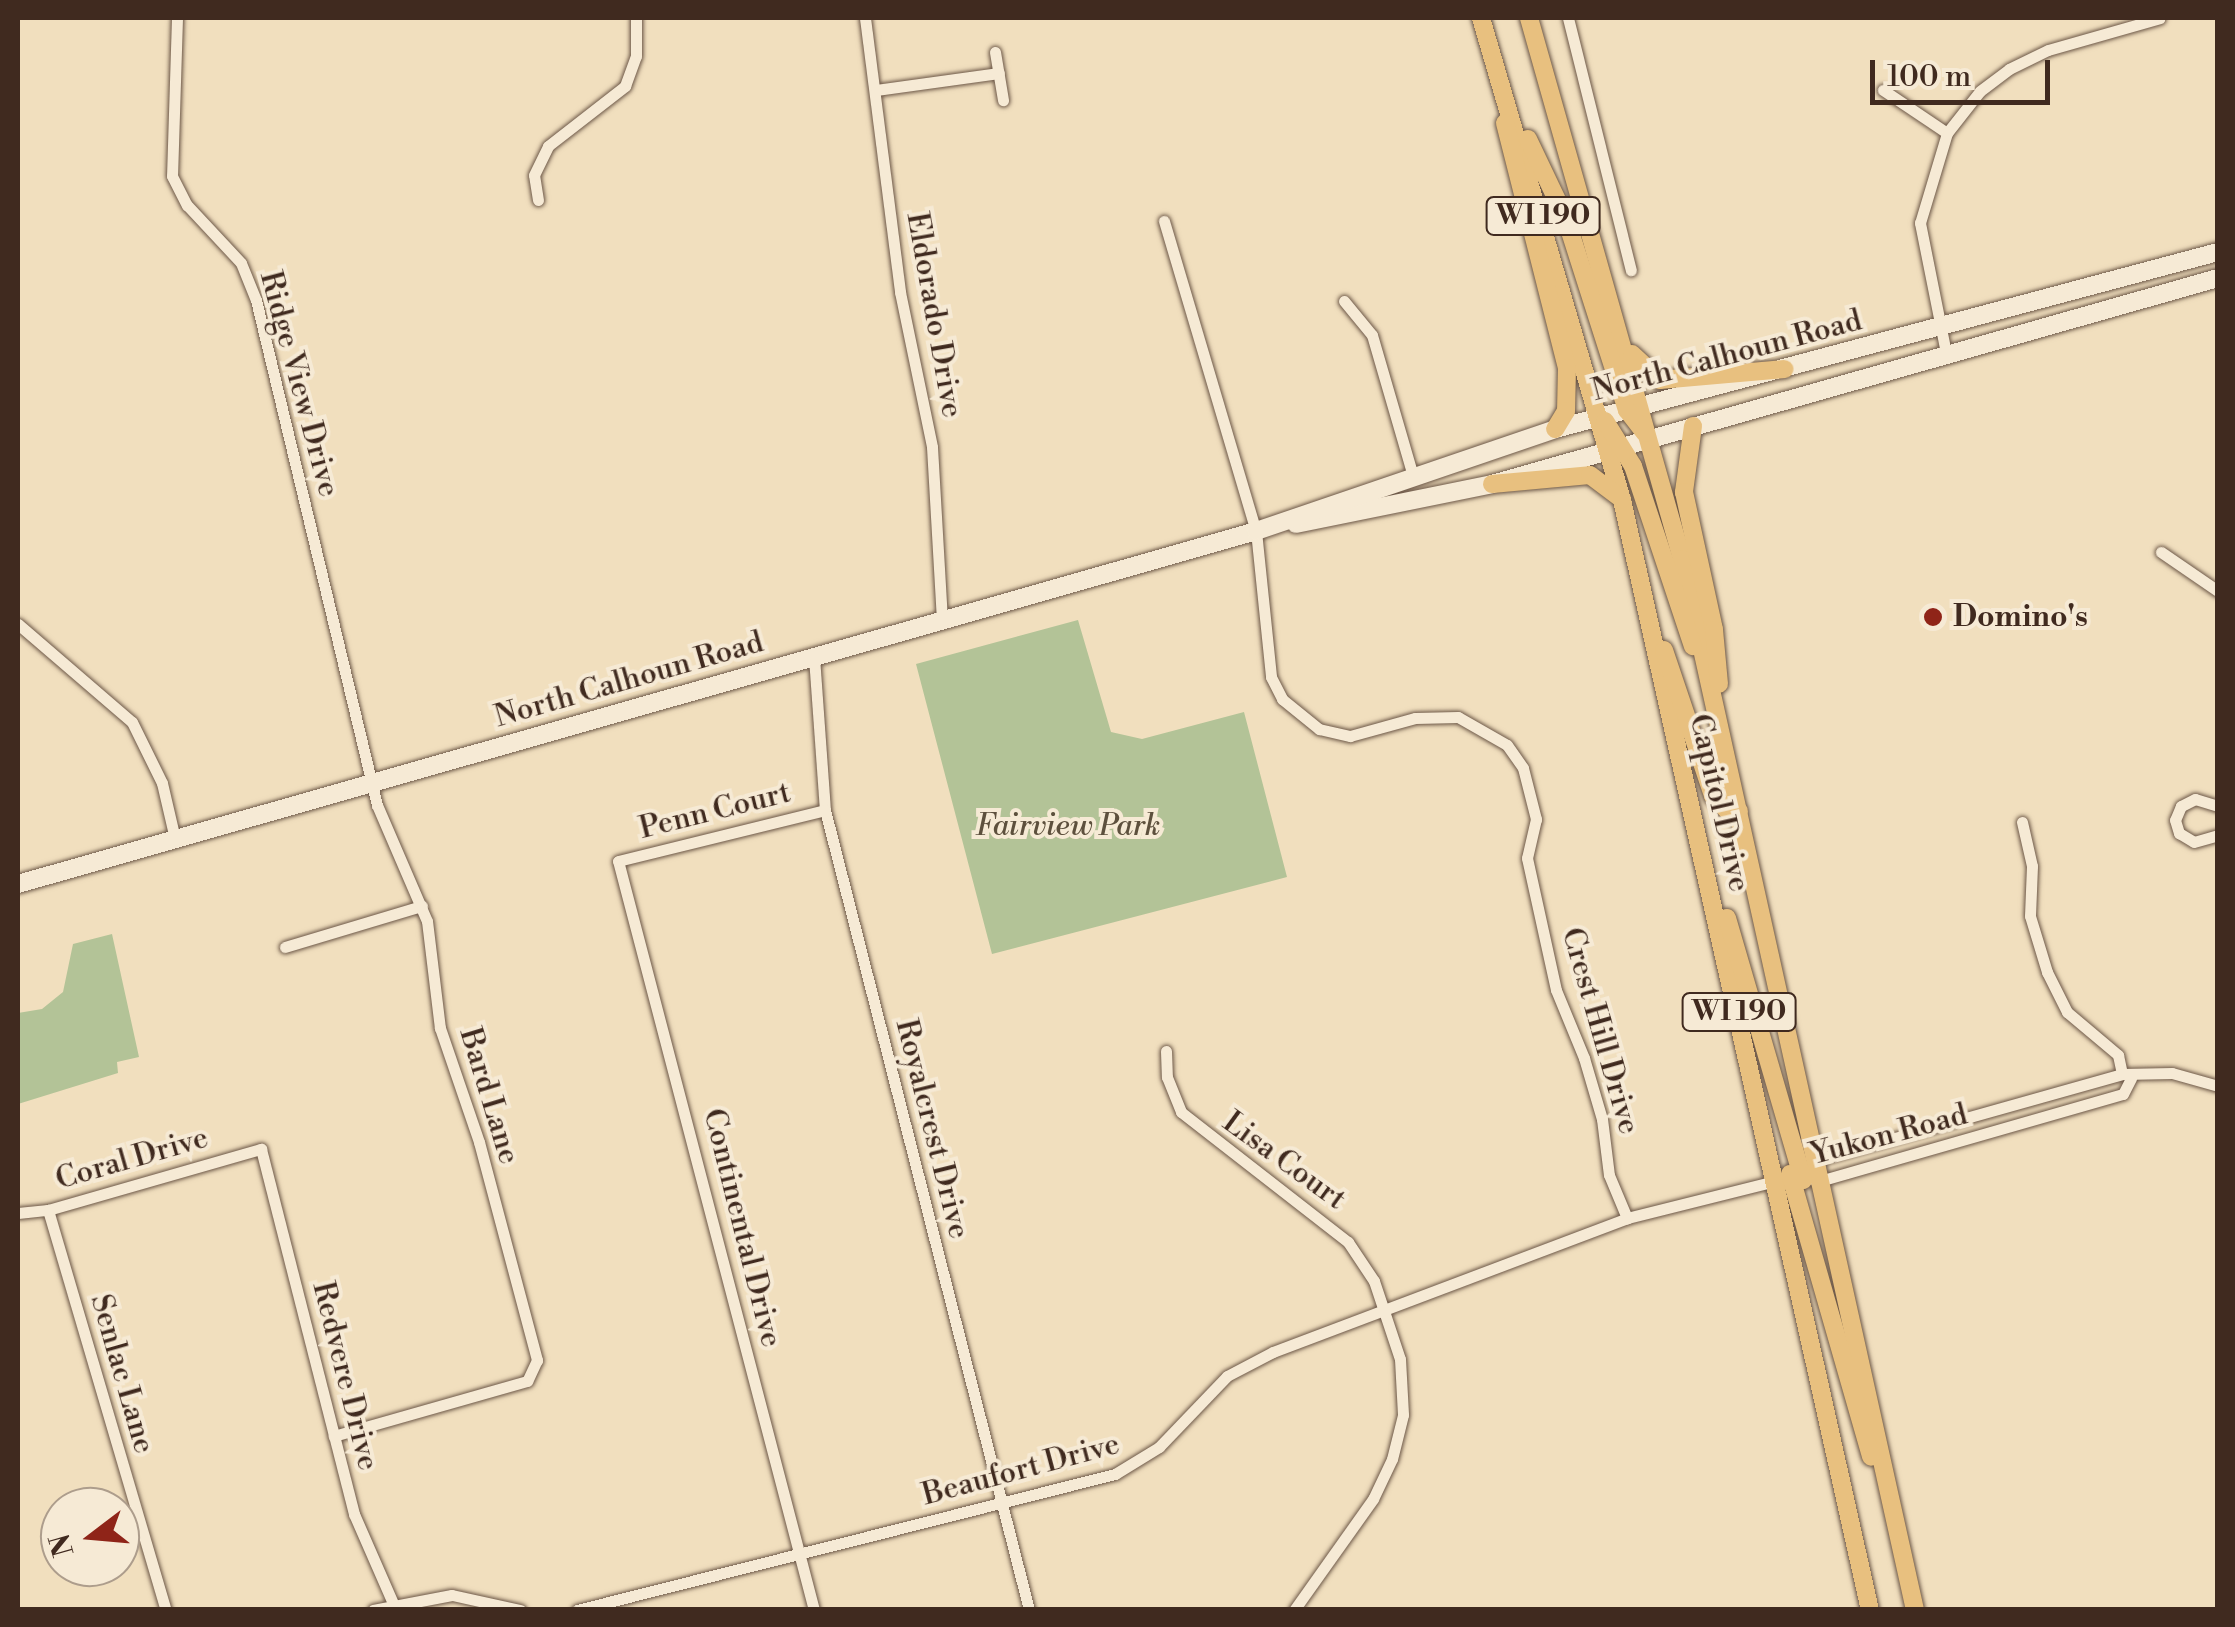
<!DOCTYPE html>
<style>
body{margin:0}
#map{position:relative;width:2235px;height:1627px;overflow:hidden;background:#f1dfbe;font-family:"Libre Bodoni",serif}
div>[style]{position:absolute}
.green>*{inset:0;background:#b3c397}
.roads{filter:drop-shadow(0 0 2px #6c5747) drop-shadow(0 0 2px #6c5747)}
.street>*{height:11px;margin:-5.5px;padding:0 5.5px;transform-origin:5.5px;border-radius:5.5px;background:#f6ead5}
.secondary>*{height:18px;margin:-9px;padding:0 9px;transform-origin:9px;border-radius:9px;background:#f6ead5}
.primary>*{height:18px;margin:-9px;padding:0 9px;transform-origin:9px;border-radius:9px;background:#e8c07f}
.dots>*{width:28px;height:28px;translate:-50% -50%;box-sizing:border-box;border:5px solid #f6ead5;border-radius:50%}
span{translate:-50% -50%;white-space:nowrap;text-align:center;line-height:1.15;-webkit-text-stroke:8px #f6ead5;paint-order:stroke}
.shield-label span{padding:2px 8px;background:#f6ead5;border:2px solid;border-radius:8px;-webkit-text-stroke-width:0}
.shield-label{font-size:28px;color:#402a1f;font-weight:700}
.street-label{font-size:30px;color:#402a1f}
.poi-label{font-size:30px;color:#402a1f;font-weight:700}
.left{translate:0 -50%;text-align:left}
.park-label{font-size:30px;color:#5d503d;font-style:italic}
.frame{position:absolute;inset:0;border:20px solid #402a1f;pointer-events:none}
.north{position:absolute;left:40px;top:1487px;width:100px;height:100px;box-sizing:border-box;background:#f6ead5;border:2px solid #ad9d8c;border-radius:50%;rotate:254deg;font-size:28px;font-weight:700;line-height:40px;text-align:center;color:#402a1f}
.north::after{content:'';display:block;margin:auto;width:35px;height:45px;background:#8f2418;clip-path:polygon(50% 0,100% 100%,50% 72%,0 100%)}
.scale{position:absolute;left:1870px;top:60px;width:180px;height:45px;box-sizing:border-box;border:5px solid #402a1f;border-top:0;padding-left:12px;font-size:30px;line-height:35px;white-space:nowrap;color:#402a1f;-webkit-text-stroke:8px #f6ead5;paint-order:stroke}
</style>
<div id="map">
<div class="green">
<div style="clip-path:polygon(1078px 620px,1111px 732px,1142px 739px,1244px 712px,1287px 877px,992px 954px,916px 664px)"></div>
<div style="clip-path:polygon(112px 934px,139px 1057px,117px 1062px,118px 1073px,18px 1104px,18px 1013px,42px 1009px,63px 992px,73px 944px)"></div>
</div>
<div class="roads">
<div class="street">
<div style="left:177px;top:18px;width:158px;rotate:91.8deg"></div>
<div style="left:172px;top:176px;width:33px;rotate:63deg"></div>
<div style="left:187px;top:205px;width:79px;rotate:47deg"></div>
<div style="left:241px;top:263px;width:40px;rotate:68deg"></div>
<div style="left:256px;top:300px;width:519px;rotate:76.53deg"></div>
<div style="left:377px;top:805px;width:126px;rotate:66.7deg"></div>
<div style="left:427px;top:921px;width:108px;rotate:83.1deg"></div>
<div style="left:440px;top:1028px;width:120px;rotate:71.1deg"></div>
<div style="left:479px;top:1142px;width:226px;rotate:75.1deg"></div>
<div style="left:537px;top:1360px;width:23px;rotate:115deg"></div>
<div style="left:527px;top:1381px;width:201px;rotate:164.1deg"></div>
<div style="left:865px;top:18px;width:276px;rotate:82.7deg"></div>
<div style="left:900px;top:292px;width:158px;rotate:78.3deg"></div>
<div style="left:932px;top:447px;width:174px;rotate:86.7deg"></div>
<div style="left:1568px;top:18px;width:260px;rotate:76deg"></div>
<div style="left:995px;top:52px;width:49px;rotate:80.5deg"></div>
<div style="left:876px;top:90px;width:124px;rotate:-7.9deg"></div>
<div style="left:1883px;top:90px;width:77px;rotate:33.9deg"></div>
<div style="left:538px;top:200px;width:25px;rotate:-99deg"></div>
<div style="left:534px;top:175px;width:32px;rotate:-64deg"></div>
<div style="left:548px;top:146px;width:98px;rotate:-37.9deg"></div>
<div style="left:625px;top:86px;width:32px;rotate:-70deg"></div>
<div style="left:636px;top:56px;width:38px;rotate:-90deg"></div>
<div style="left:1164px;top:221px;width:323px;rotate:73.5deg"></div>
<div style="left:1256px;top:531px;width:147px;rotate:84.1deg"></div>
<div style="left:1271px;top:677px;width:25px;rotate:63deg"></div>
<div style="left:1282px;top:699px;width:48px;rotate:39deg"></div>
<div style="left:1319px;top:729px;width:32px;rotate:13deg"></div>
<div style="left:1350px;top:736px;width:67px;rotate:-15.5deg"></div>
<div style="left:1415px;top:718px;width:43px;rotate:-1.3deg"></div>
<div style="left:1458px;top:717px;width:56px;rotate:29.7deg"></div>
<div style="left:1507px;top:745px;width:28px;rotate:55deg"></div>
<div style="left:1523px;top:768px;width:53px;rotate:75.7deg"></div>
<div style="left:1536px;top:819px;width:40px;rotate:103deg"></div>
<div style="left:1527px;top:858px;width:135px;rotate:77.6deg"></div>
<div style="left:1556px;top:990px;width:74px;rotate:67.6deg"></div>
<div style="left:1584px;top:1058px;width:64px;rotate:73.6deg"></div>
<div style="left:1602px;top:1119px;width:56px;rotate:82.9deg"></div>
<div style="left:1609px;top:1175px;width:47px;rotate:67.3deg"></div>
<div style="left:1344px;top:301px;width:44px;rotate:50.5deg"></div>
<div style="left:1372px;top:335px;width:144px;rotate:73.8deg"></div>
<div style="left:1946px;top:353px;width:133px;rotate:-101.3deg"></div>
<div style="left:1920px;top:223px;width:94px;rotate:-73.3deg"></div>
<div style="left:1947px;top:133px;width:53px;rotate:-51.8deg"></div>
<div style="left:1980px;top:91px;width:36px;rotate:-37deg"></div>
<div style="left:2009px;top:69px;width:43px;rotate:-26deg"></div>
<div style="left:2048px;top:50px;width:116px;rotate:-15.9deg"></div>
<div style="left:2161px;top:552px;width:69px;rotate:34.4deg"></div>
<div style="left:18px;top:624px;width:150px;rotate:40.7deg"></div>
<div style="left:132px;top:722px;width:68px;rotate:63.8deg"></div>
<div style="left:162px;top:783px;width:57px;rotate:76.9deg"></div>
<div style="left:814px;top:657px;width:153px;rotate:85.9deg"></div>
<div style="left:825px;top:810px;width:826px;rotate:75.69deg"></div>
<div style="left:2218px;top:806px;width:24px;rotate:-163deg"></div>
<div style="left:2195px;top:799px;width:16px;rotate:153deg"></div>
<div style="left:2181px;top:806px;width:15px;rotate:113deg"></div>
<div style="left:2175px;top:820px;width:14px;rotate:73deg"></div>
<div style="left:2179px;top:833px;width:17px;rotate:31deg"></div>
<div style="left:2194px;top:842px;width:25px;rotate:-16deg"></div>
<div style="left:2022px;top:822px;width:45px;rotate:77.2deg"></div>
<div style="left:2032px;top:866px;width:50px;rotate:92.3deg"></div>
<div style="left:2030px;top:916px;width:59px;rotate:73.1deg"></div>
<div style="left:2047px;top:972px;width:45px;rotate:63.4deg"></div>
<div style="left:2067px;top:1012px;width:67px;rotate:40.1deg"></div>
<div style="left:2118px;top:1055px;width:19px;rotate:78deg"></div>
<div style="left:285px;top:947px;width:143px;rotate:-16.7deg"></div>
<div style="left:1166px;top:1051px;width:26px;rotate:88deg"></div>
<div style="left:1167px;top:1077px;width:38px;rotate:68deg"></div>
<div style="left:1181px;top:1112px;width:212px;rotate:37.9deg"></div>
<div style="left:1348px;top:1242px;width:47px;rotate:56.3deg"></div>
<div style="left:1374px;top:1281px;width:82px;rotate:71.6deg"></div>
<div style="left:1400px;top:1359px;width:56px;rotate:86.9deg"></div>
<div style="left:1403px;top:1415px;width:45px;rotate:104deg"></div>
<div style="left:1392px;top:1459px;width:44px;rotate:115.4deg"></div>
<div style="left:1373px;top:1499px;width:136px;rotate:125.4deg"></div>
<div style="left:1813px;top:1161px;width:321px;rotate:-15.7deg"></div>
<div style="left:2122px;top:1074px;width:50px;rotate:-1.1deg"></div>
<div style="left:2172px;top:1073px;width:48px;rotate:15.8deg"></div>
<div style="left:1816px;top:1182px;width:319px;rotate:-16deg"></div>
<div style="left:2123px;top:1094px;width:18px;rotate:-63deg"></div>
<div style="left:48px;top:1210px;width:417px;rotate:73.6deg"></div>
<div style="left:18px;top:1213px;width:30px;rotate:-6deg"></div>
<div style="left:48px;top:1210px;width:222px;rotate:-16deg"></div>
<div style="left:261px;top:1149px;width:377px;rotate:75.7deg"></div>
<div style="left:354px;top:1514px;width:105px;rotate:66.4deg"></div>
<div style="left:373px;top:1610px;width:80px;rotate:-10.8deg"></div>
<div style="left:452px;top:1595px;width:70px;rotate:12.4deg"></div>
<div style="left:577px;top:1610px;width:555px;rotate:-14.19deg"></div>
<div style="left:1115px;top:1474px;width:52px;rotate:-31.5deg"></div>
<div style="left:1159px;top:1447px;width:98px;rotate:-46.2deg"></div>
<div style="left:1227px;top:1376px;width:52px;rotate:-27.6deg"></div>
<div style="left:1273px;top:1352px;width:379px;rotate:-20.7deg"></div>
<div style="left:1627px;top:1218px;width:157px;rotate:-14deg"></div>
<div style="left:814px;top:1610px;width:774px;rotate:-104.66deg"></div>
<div style="left:618px;top:861px;width:213px;rotate:-13.8deg"></div>
</div>
<div class="secondary">
<div style="left:1296px;top:524px;width:200px;rotate:-11.5deg"></div>
<div style="left:1492px;top:484px;width:755px;rotate:-15.84deg"></div>
<div style="left:18px;top:884px;width:1287px;rotate:-15.91deg"></div>
<div style="left:1256px;top:531px;width:316px;rotate:-18.8deg"></div>
<div style="left:1555px;top:429px;width:686px;rotate:-14.95deg"></div>
</div>
<div class="primary">
<div style="left:1481px;top:18px;width:502px;rotate:73.69deg"></div>
<div style="left:1622px;top:500px;width:1137px;rotate:77.41deg"></div>
<div style="left:1529px;top:18px;width:562px;rotate:74.21deg"></div>
<div style="left:1682px;top:559px;width:1077px;rotate:77.5deg"></div>
<div style="left:1505px;top:123px;width:253px;rotate:75.8deg"></div>
<div style="left:1567px;top:368px;width:43px;rotate:91.3deg"></div>
<div style="left:1566px;top:411px;width:21px;rotate:121deg"></div>
<div style="left:1528px;top:139px;width:89px;rotate:64.6deg"></div>
<div style="left:1566px;top:219px;width:201px;rotate:72.3deg"></div>
<div style="left:1627px;top:410px;width:29px;rotate:52deg"></div>
<div style="left:1632px;top:354px;width:38px;rotate:43deg"></div>
<div style="left:1660px;top:380px;width:125px;rotate:-5deg"></div>
<div style="left:1605px;top:421px;width:53px;rotate:58.1deg"></div>
<div style="left:1633px;top:466px;width:190px;rotate:71.6deg"></div>
<div style="left:1693px;top:426px;width:67px;rotate:97.8deg"></div>
<div style="left:1684px;top:492px;width:141px;rotate:77.7deg"></div>
<div style="left:1714px;top:630px;width:54px;rotate:84.7deg"></div>
<div style="left:1492px;top:484px;width:98px;rotate:-5.2deg"></div>
<div style="left:1590px;top:475px;width:40px;rotate:37deg"></div>
<div style="left:1664px;top:650px;width:154px;rotate:71.4deg"></div>
<div style="left:1713px;top:796px;width:20px;rotate:45deg"></div>
<div style="left:1727px;top:810px;width:12px;rotate:5deg"></div>
<div style="left:1727px;top:918px;width:273px;rotate:73.8deg"></div>
<div style="left:1790px;top:1174px;width:294px;rotate:74deg"></div>
</div>
</div>
<div class="dots">
<div style="left:1933px;top:617px;background:#8f2418"></div>
</div>
<div class="shield-label">
<span style="left:1543px;top:216px">WI 190</span>
<span style="left:1739px;top:1012px">WI 190</span>
</div>
<div class="street-label">
<span style="left:934px;top:315px;rotate:80deg">Eldorado Drive</span>
<span style="left:1727px;top:356px;rotate:-15deg">North Calhoun Road</span>
<span style="left:299px;top:384px;rotate:75deg">Ridge View Drive</span>
<span style="left:629px;top:680px;rotate:-16deg">North Calhoun Road</span>
<span style="left:1719px;top:803px;rotate:77deg">Capitol Drive</span>
<span style="left:715px;top:811px;rotate:-14deg">Penn Court</span>
<span style="left:1600px;top:1031px;rotate:74deg">Crest Hill Drive</span>
<span style="left:489px;top:1096px;rotate:73deg">Bard Lane</span>
<span style="left:932px;top:1129px;rotate:76deg">Royalcrest Drive</span>
<span style="left:1889px;top:1135px;rotate:-15deg">Yukon Road</span>
<span style="left:132px;top:1159px;rotate:-16deg">Coral Drive</span>
<span style="left:1284px;top:1161px;rotate:36deg">Lisa Court</span>
<span style="left:742px;top:1228px;rotate:76deg">Continental Drive</span>
<span style="left:122px;top:1374px;rotate:74deg">Senlac Lane</span>
<span style="left:345px;top:1376px;rotate:76deg">Redvere Drive</span>
<span style="left:1021px;top:1470px;rotate:-15deg">Beaufort Drive</span>
</div>
<div class="poi-label">
<span class="left" style="left:1953px;top:617px">Domino's</span>
</div>
<div class="park-label">
<span style="left:1068px;top:826px">Fairview Park</span>
</div>
<div class="frame"></div>
<div class="north">N</div>
<div class="scale">100 m</div>
</div>
